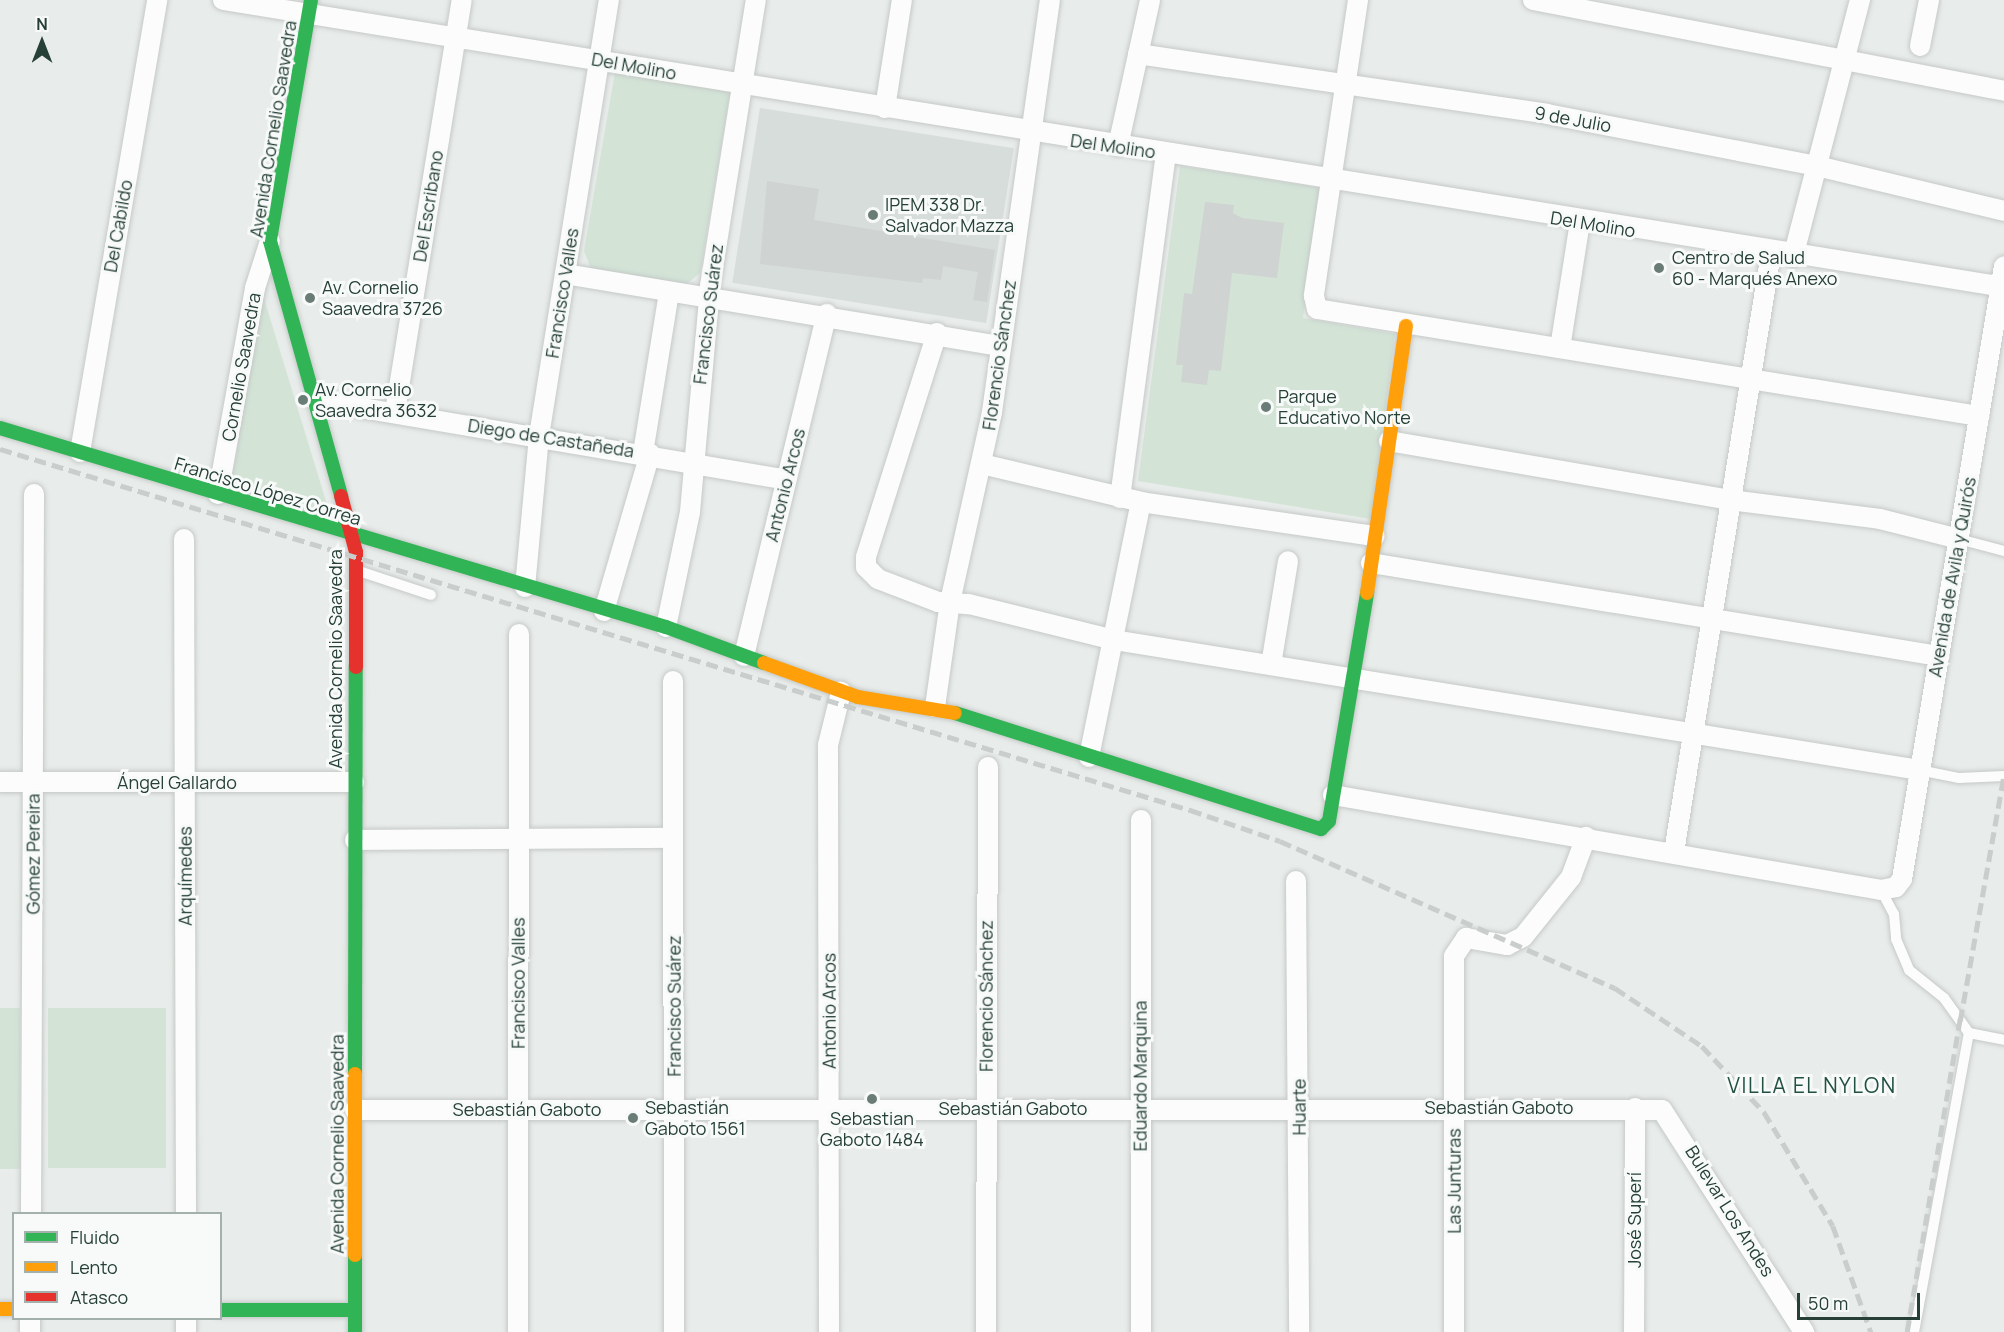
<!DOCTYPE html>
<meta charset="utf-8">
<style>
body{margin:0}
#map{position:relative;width:2004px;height:1332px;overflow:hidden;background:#e8ecea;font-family:Manrope,sans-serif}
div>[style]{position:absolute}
.built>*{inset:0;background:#d6ddda;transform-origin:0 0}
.green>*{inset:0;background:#d3e4d7;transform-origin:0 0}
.building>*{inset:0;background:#cfd3d1}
.roads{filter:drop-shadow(0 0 2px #c5c9c7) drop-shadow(0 0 2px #c5c9c7)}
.lane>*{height:10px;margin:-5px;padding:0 5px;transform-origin:5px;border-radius:5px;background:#fcfcfc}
.street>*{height:20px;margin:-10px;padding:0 10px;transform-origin:10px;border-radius:10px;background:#fcfcfc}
.fast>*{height:14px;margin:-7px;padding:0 7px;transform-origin:7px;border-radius:7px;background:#30b455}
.slow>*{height:14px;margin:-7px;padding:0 7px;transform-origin:7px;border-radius:7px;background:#ff9f0a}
.jam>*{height:14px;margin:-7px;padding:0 7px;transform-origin:7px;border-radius:7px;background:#e5322d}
.rail>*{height:4.5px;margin-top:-2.25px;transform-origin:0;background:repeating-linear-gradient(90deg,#c9cdcb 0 12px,transparent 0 18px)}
.dots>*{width:16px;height:16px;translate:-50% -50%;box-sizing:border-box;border:3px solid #f7faf8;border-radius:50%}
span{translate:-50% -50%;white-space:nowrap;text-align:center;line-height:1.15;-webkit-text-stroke:6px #f7faf8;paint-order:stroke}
.street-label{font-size:18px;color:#264037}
.poi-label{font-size:18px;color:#264037}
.left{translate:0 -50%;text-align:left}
.quarter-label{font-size:21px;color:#225144;letter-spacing:1.5px}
.legend{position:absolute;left:12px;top:1212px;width:210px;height:108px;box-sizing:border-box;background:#f7faf8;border:2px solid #a3b0ab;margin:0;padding:8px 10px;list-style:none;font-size:18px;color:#264037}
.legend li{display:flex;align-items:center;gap:12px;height:30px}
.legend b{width:30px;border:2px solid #a3b0ab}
.north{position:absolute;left:12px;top:12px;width:60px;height:60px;-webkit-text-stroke:4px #f7faf8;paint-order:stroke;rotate:0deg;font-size:16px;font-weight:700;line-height:24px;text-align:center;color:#264037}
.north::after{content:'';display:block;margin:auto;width:21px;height:27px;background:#264037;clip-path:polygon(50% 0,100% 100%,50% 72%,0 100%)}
.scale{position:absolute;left:1797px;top:1293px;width:123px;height:27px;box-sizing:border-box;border:3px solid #264037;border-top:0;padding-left:8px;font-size:18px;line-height:21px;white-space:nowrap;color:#264037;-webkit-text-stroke:4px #f7faf8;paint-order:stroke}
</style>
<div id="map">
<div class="built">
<div style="left:760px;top:108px;width:257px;height:177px;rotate:9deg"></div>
</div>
<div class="green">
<div style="clip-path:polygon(615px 72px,730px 92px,700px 273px,684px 286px,591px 269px,584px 251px)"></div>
<div style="clip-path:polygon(1180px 166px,1321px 188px,1303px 318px,1395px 334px,1371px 519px,1138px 481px)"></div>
<div style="clip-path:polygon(262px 292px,329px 511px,322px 518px,244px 492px,233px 475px)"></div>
<div style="left:0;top:1008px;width:20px;height:161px"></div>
<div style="left:48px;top:1008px;width:118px;height:160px"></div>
</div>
<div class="building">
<div style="clip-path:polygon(767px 181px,819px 189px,814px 220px,995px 250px,987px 302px,973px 300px,978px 272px,943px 266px,941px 280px,923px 278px,922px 283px,760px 264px)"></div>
<div style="clip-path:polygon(1205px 202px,1234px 205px,1233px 213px,1242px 218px,1284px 223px,1277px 278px,1232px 273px,1221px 371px,1209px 370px,1207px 385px,1181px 382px,1183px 365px,1176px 365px,1184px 293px,1192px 294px)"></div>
</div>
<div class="roads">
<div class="lane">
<div style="left:1959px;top:539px;width:47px;rotate:14.9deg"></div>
<div style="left:356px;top:570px;width:79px;rotate:18.4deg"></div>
<div style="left:1919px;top:770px;width:41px;rotate:11.3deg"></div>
<div style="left:1959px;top:778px;width:45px;rotate:-2.5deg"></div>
<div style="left:1881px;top:890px;width:27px;rotate:62deg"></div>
<div style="left:1894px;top:914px;width:25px;rotate:85deg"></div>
<div style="left:1896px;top:939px;width:34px;rotate:67deg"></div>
<div style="left:1909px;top:970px;width:45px;rotate:38.7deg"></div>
<div style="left:1944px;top:998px;width:43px;rotate:54.5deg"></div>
<div style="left:1969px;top:1033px;width:36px;rotate:11deg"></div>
<div style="left:1914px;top:1332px;width:304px;rotate:-79.6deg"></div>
</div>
<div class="street">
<div style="left:223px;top:0;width:1804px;rotate:9.15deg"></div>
<div style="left:1358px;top:0;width:299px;rotate:98.5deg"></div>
<div style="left:1314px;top:296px;width:13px;rotate:77deg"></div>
<div style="left:1317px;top:309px;width:671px;rotate:9.18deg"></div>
<div style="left:1533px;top:0;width:480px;rotate:10.9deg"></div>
<div style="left:1920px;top:46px;width:47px;rotate:-78.9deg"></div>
<div style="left:1138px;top:54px;width:413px;rotate:8.3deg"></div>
<div style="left:1547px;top:114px;width:275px;rotate:10.9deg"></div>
<div style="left:1817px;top:166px;width:192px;rotate:13.5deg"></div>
<div style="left:885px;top:108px;width:109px;rotate:-81.1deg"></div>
<div style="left:1118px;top:146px;width:149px;rotate:-77.6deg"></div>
<div style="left:1793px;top:257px;width:266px;rotate:-75.4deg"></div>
<div style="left:565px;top:274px;width:442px;rotate:9.4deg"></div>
<div style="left:937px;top:333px;width:235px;rotate:107.6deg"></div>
<div style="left:866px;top:557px;width:10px;rotate:90deg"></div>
<div style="left:866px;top:567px;width:17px;rotate:45deg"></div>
<div style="left:878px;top:579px;width:64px;rotate:21deg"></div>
<div style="left:938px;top:602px;width:31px;rotate:4deg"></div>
<div style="left:969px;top:604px;width:149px;rotate:13.9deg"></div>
<div style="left:1114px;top:640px;width:815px;rotate:9.17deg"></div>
<div style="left:1560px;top:348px;width:128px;rotate:-81deg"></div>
<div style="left:315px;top:400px;width:478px;rotate:9.6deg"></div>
<div style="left:395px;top:412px;width:417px;rotate:-80.8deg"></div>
<div style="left:1389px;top:441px;width:346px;rotate:9.8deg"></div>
<div style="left:1730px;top:500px;width:151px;rotate:7.2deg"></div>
<div style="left:1880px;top:519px;width:81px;rotate:14.2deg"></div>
<div style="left:80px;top:452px;width:459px;rotate:-80.3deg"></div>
<div style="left:643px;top:453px;width:163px;rotate:-80.8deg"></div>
<div style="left:982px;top:464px;width:163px;rotate:13.4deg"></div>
<div style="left:1141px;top:502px;width:236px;rotate:8.3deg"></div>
<div style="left:218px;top:494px;width:209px;rotate:-79.8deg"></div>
<div style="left:255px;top:288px;width:49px;rotate:-72.3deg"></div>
<div style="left:1120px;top:498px;width:347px;rotate:-82.4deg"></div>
<div style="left:184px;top:539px;width:675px;rotate:89.83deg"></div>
<div style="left:1371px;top:563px;width:576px;rotate:9.3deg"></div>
<div style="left:525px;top:587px;width:152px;rotate:-84.7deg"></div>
<div style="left:539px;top:436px;width:442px;rotate:-80.9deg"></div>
<div style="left:604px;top:611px;width:164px;rotate:-73.7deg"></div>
<div style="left:666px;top:627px;width:117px;rotate:-78.2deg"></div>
<div style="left:690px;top:512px;width:227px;rotate:-84.9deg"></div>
<div style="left:710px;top:286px;width:290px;rotate:-80.9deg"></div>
<div style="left:744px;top:656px;width:352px;rotate:-76.4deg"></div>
<div style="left:1271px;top:665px;width:105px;rotate:-80.7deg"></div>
<div style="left:673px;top:681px;width:651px;rotate:89.91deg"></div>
<div style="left:935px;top:707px;width:106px;rotate:-81.9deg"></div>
<div style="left:950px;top:602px;width:195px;rotate:-77.5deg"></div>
<div style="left:992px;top:412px;width:416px;rotate:-82deg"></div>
<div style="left:1089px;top:757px;width:260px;rotate:-78.5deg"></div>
<div style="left:0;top:782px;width:354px"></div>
<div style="left:1333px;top:795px;width:556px;rotate:9.83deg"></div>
<div style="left:1881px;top:890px;width:15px;rotate:-11deg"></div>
<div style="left:1896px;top:887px;width:10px;rotate:-53deg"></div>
<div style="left:1902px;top:879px;width:621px;rotate:-80.55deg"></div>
<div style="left:355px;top:840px;width:318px;rotate:-0.4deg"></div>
<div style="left:1674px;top:852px;width:607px;rotate:-80.8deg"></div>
<div style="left:1296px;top:881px;width:451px;rotate:89.6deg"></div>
<div style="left:355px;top:1110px;width:1307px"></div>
<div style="left:1662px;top:1110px;width:264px;rotate:57.4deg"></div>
<div style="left:31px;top:1214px;width:720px;rotate:-89.76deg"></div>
<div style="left:30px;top:1318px;width:14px;rotate:90deg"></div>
<div style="left:186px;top:1332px;width:14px;rotate:-90deg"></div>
<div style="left:518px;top:1332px;width:698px;rotate:-89.92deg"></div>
<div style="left:829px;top:1332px;width:587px;rotate:-90.1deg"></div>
<div style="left:828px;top:745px;width:55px;rotate:-76.2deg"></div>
<div style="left:986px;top:1332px;width:565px;rotate:-89.8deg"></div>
<div style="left:1141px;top:1332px;width:512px;rotate:-90deg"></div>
<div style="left:1454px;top:1332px;width:376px;rotate:-90deg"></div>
<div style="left:1454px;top:956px;width:22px;rotate:-56deg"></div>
<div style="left:1466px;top:938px;width:42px;rotate:9.7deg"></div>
<div style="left:1507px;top:945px;width:18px;rotate:-27deg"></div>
<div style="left:1523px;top:937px;width:77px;rotate:-51.3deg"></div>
<div style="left:1571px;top:877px;width:43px;rotate:-69.4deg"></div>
<div style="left:1634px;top:1332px;width:224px;rotate:-89.7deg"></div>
</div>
<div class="fast">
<div style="left:311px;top:0;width:244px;rotate:99.7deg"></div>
<div style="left:270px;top:241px;width:265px;rotate:74.4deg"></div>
<div style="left:0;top:428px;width:695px;rotate:16.64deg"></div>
<div style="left:666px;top:627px;width:104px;rotate:20.2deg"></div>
<div style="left:955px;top:713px;width:384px;rotate:17.6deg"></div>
<div style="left:1321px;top:829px;width:11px;rotate:-45deg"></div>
<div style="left:1329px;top:821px;width:231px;rotate:-80.5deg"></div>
<div style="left:355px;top:1074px;width:407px;rotate:-89.9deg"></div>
<div style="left:220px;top:1310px;width:135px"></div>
<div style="left:355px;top:1332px;width:77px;rotate:-90deg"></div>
</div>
<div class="slow">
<div style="left:1367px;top:593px;width:270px;rotate:-81.7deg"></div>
<div style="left:764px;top:663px;width:100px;rotate:19.9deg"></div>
<div style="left:858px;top:697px;width:98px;rotate:9.4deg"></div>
<div style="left:355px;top:1255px;width:181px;rotate:-90deg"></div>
<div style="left:0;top:1309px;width:14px"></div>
</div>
<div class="jam">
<div style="left:341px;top:496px;width:58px;rotate:75deg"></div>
<div style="left:356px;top:552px;width:115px;rotate:90deg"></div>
</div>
</div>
<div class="rail">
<div style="left:0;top:449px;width:1244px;rotate:16.88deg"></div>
<div style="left:1190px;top:810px;width:95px;rotate:19deg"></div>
<div style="left:1280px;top:841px;width:366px;rotate:23.7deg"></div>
<div style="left:1615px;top:988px;width:105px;rotate:33.7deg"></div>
<div style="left:1702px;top:1046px;width:91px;rotate:46.8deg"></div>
<div style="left:1764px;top:1112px;width:133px;rotate:58.8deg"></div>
<div style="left:1833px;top:1226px;width:113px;rotate:70.3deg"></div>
<div style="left:1960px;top:1021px;width:251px;rotate:-79.9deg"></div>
<div style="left:1907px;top:1332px;width:324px;rotate:-80.4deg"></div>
</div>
<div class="dots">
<div style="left:873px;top:215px;background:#6a7c76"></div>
<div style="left:1659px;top:268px;background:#6a7c76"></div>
<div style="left:310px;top:298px;background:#6a7c76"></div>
<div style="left:303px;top:400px;background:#6a7c76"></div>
<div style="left:1266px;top:407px;background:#6a7c76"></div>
<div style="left:872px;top:1099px;background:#6a7c76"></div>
<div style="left:633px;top:1118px;background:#6a7c76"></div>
</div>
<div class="street-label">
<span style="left:634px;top:66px;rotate:10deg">Del Molino</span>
<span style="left:1573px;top:119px;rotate:10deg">9 de Julio</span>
<span style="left:273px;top:129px;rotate:-81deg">Avenida Cornelio Saavedra</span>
<span style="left:1113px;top:146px;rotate:8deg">Del Molino</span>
<span style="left:428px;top:206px;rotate:-81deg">Del Escribano</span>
<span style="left:1593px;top:224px;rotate:9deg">Del Molino</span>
<span style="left:118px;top:226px;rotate:-80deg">Del Cabildo</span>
<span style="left:562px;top:293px;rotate:-81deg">Francisco Valles</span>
<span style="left:708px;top:314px;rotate:-83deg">Francisco Suárez</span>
<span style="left:999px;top:355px;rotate:-82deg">Florencio Sánchez</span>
<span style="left:241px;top:367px;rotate:-80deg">Cornelio Saavedra</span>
<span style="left:551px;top:438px;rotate:9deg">Diego de Castañeda</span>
<span style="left:785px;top:485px;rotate:-76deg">Antonio Arcos</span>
<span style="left:268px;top:491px;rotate:17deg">Francisco López Correa</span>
<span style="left:1952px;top:577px;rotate:-80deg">Avenida de Avila y Quirós</span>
<span style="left:335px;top:659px;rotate:-90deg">Avenida Cornelio Saavedra</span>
<span style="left:177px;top:782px">Ángel Gallardo</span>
<span style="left:33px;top:854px;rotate:-90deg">Gómez Pereira</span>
<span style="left:185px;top:876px;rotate:-90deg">Arquímedes</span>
<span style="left:518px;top:983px;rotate:-90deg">Francisco Valles</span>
<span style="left:986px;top:996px;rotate:-90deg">Florencio Sánchez</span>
<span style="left:674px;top:1006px;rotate:-90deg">Francisco Suárez</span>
<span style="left:829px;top:1011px;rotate:-90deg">Antonio Arcos</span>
<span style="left:1140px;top:1076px;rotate:-90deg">Eduardo Marquina</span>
<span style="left:1299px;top:1107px;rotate:-90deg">Huarte</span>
<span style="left:1499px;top:1107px">Sebastián Gaboto</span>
<span style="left:1013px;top:1108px">Sebastián Gaboto</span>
<span style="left:527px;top:1109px">Sebastián Gaboto</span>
<span style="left:337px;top:1144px;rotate:-90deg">Avenida Cornelio Saavedra</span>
<span style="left:1454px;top:1181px;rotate:-90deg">Las Junturas</span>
<span style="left:1730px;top:1211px;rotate:58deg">Bulevar Los Andes</span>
<span style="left:1634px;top:1220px;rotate:-90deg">José Superí</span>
</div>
<div class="poi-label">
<span class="left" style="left:885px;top:215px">IPEM 338 Dr.<br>Salvador Mazza</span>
<span class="left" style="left:1672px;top:268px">Centro de Salud<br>60 - Marqués Anexo</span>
<span class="left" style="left:322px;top:298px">Av. Cornelio<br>Saavedra 3726</span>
<span class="left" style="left:315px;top:400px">Av. Cornelio<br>Saavedra 3632</span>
<span class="left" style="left:1278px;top:407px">Parque<br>Educativo Norte</span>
<span class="left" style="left:645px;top:1118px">Sebastián<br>Gaboto 1561</span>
<span style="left:872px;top:1129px">Sebastian<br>Gaboto 1484</span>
</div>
<div class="quarter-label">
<span style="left:1812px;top:1085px">VILLA EL NYLON</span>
</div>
<ul class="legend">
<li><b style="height:8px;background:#30b455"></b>Fluido</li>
<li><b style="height:8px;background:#ff9f0a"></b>Lento</li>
<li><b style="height:8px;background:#e5322d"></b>Atasco</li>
</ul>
<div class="north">N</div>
<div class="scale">50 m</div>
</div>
